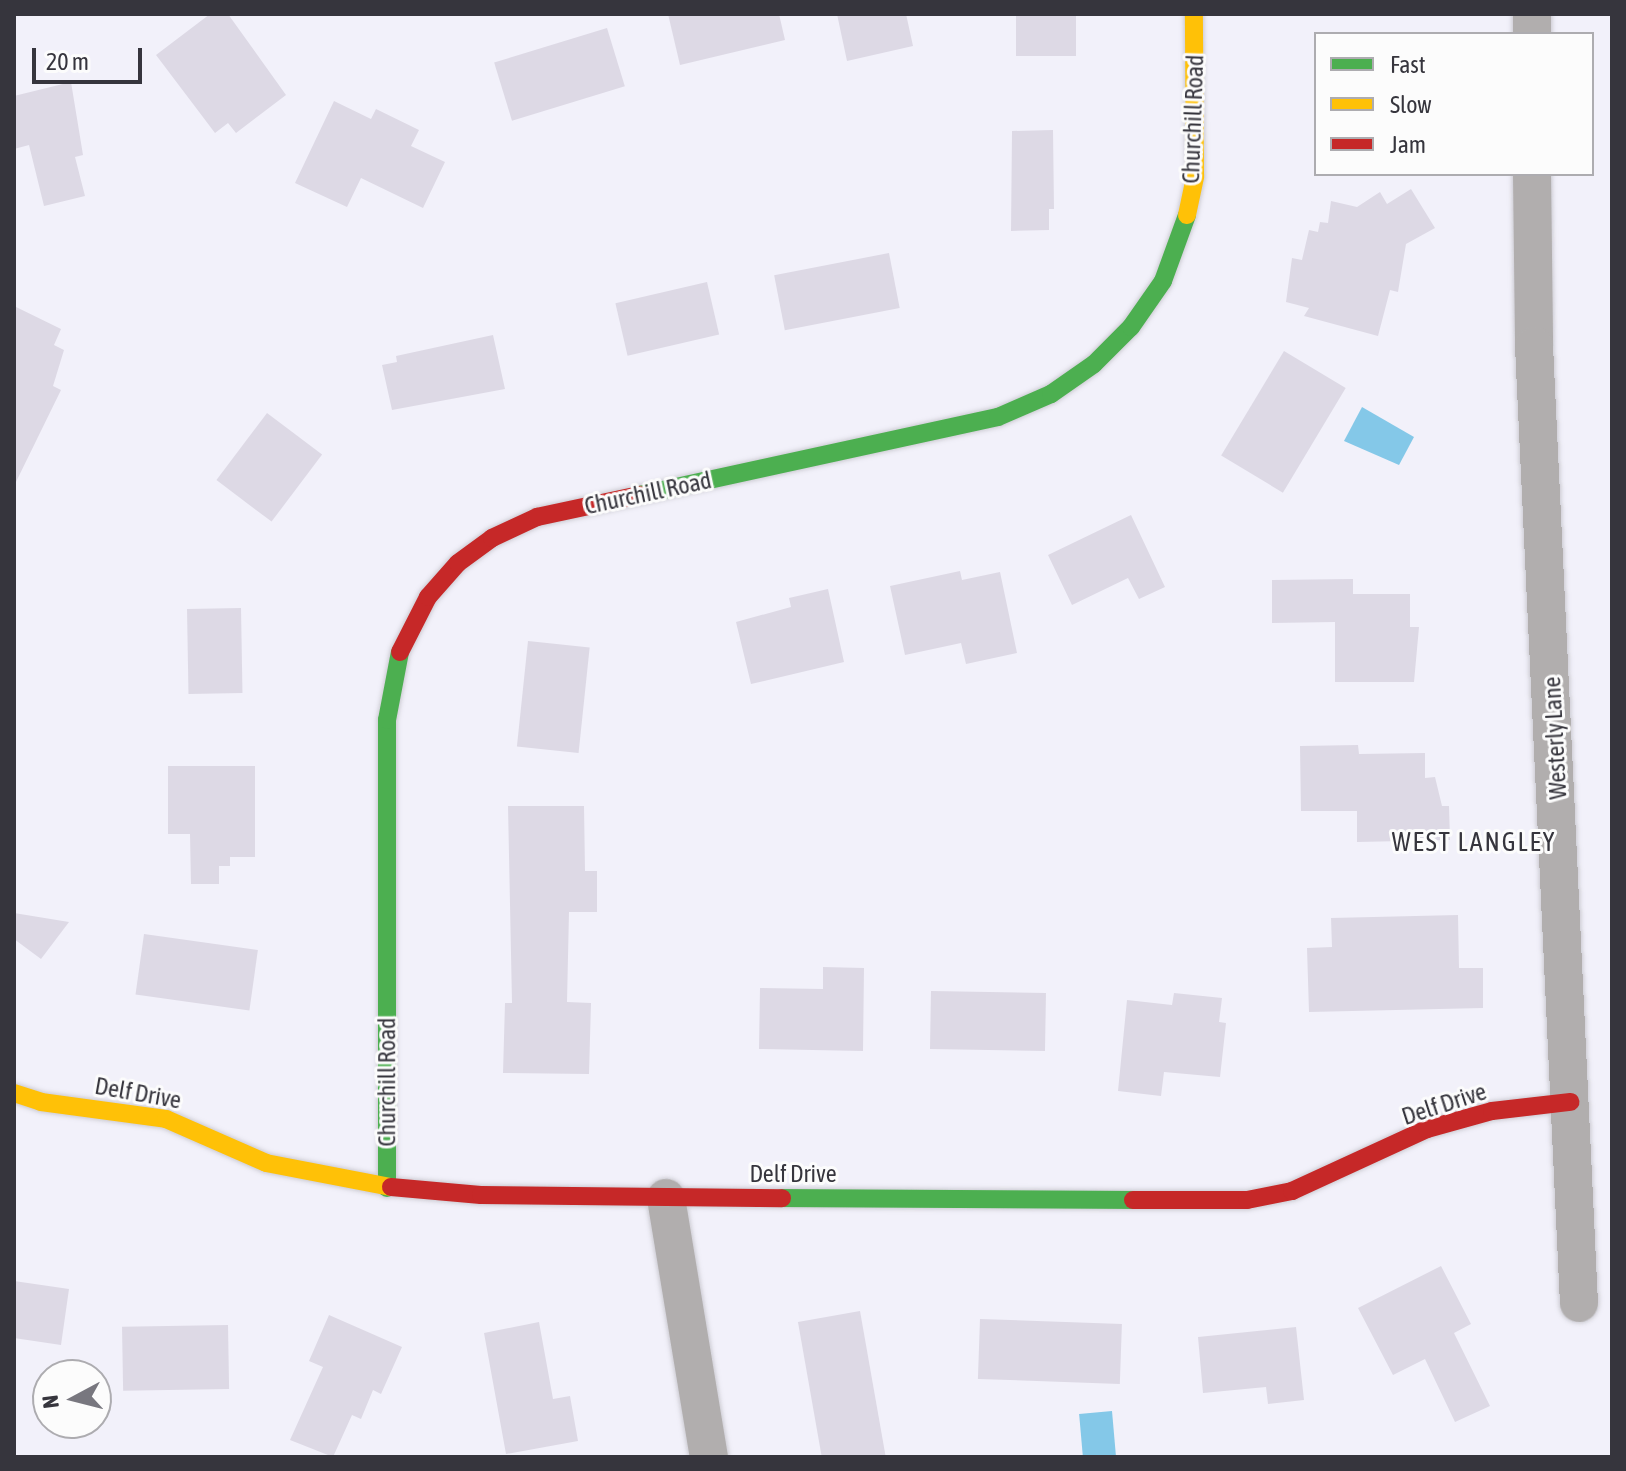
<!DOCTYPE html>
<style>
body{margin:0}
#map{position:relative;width:1626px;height:1471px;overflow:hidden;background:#f2f1fa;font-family:"Asap Condensed",sans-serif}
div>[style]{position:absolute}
.water>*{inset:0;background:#84c8e8;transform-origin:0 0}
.building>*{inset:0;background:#ddd9e5;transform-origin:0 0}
.roads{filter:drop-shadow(0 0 2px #cdccd3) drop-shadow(0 0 2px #cdccd3)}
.street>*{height:38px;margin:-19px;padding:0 19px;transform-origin:19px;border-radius:19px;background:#b1aeae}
.fast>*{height:18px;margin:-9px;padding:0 9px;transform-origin:9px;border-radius:9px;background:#4caf50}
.slow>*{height:18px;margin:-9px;padding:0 9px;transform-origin:9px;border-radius:9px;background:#ffc107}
.jam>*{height:18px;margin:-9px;padding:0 9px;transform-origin:9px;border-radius:9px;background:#c62828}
span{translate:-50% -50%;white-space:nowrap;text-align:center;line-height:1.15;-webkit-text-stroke:6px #fcfcfc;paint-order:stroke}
.street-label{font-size:24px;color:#36353d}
.neighbourhood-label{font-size:26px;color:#36353d;letter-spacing:2px}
.frame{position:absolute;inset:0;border:16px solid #36353d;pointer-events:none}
.legend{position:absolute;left:1314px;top:32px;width:280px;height:144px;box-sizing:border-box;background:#fcfcfc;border:2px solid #adacb0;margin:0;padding:10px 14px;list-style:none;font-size:24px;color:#36353d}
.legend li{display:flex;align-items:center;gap:16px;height:40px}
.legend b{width:40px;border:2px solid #adacb0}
.north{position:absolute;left:32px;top:1359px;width:80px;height:80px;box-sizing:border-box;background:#fcfcfc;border:2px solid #adacb0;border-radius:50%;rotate:263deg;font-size:22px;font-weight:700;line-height:32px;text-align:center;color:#36353d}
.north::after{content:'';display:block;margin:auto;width:28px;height:36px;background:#78777f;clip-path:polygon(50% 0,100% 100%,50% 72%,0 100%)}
.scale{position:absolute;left:32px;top:48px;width:110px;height:36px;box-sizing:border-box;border:4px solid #36353d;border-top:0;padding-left:10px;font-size:24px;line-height:28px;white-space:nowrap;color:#36353d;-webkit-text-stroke:6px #fcfcfc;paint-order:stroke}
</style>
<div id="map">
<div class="water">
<div style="clip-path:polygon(1362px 407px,1414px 437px,1399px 465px,1344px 441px)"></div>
<div style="left:1112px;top:1411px;width:46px;height:33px;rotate:85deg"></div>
</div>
<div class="building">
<div style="clip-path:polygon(210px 14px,228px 14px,286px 95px,236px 133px,228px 123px,215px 133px,156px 55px)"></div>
<div style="clip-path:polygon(668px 14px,779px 14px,785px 40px,680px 65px)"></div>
<div style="clip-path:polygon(837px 14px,906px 14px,913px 46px,847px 61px)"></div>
<div style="left:1016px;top:14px;width:60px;height:42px"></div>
<div style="left:607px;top:28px;width:61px;height:118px;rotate:73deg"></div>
<div style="clip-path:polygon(71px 82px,83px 155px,75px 157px,85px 196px,44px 206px,29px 145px,14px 149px,14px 96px)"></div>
<div style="clip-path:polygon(334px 101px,371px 119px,376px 109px,419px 130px,411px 146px,445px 162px,423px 208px,361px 178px,347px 207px,295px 183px)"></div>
<div style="clip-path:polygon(1053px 130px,1054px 209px,1049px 209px,1049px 230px,1011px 231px,1012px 131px)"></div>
<div style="clip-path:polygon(1411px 189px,1435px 228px,1406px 244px,1398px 292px,1390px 290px,1378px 336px,1304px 316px,1309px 308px,1286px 302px,1292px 258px,1302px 260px,1309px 230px,1318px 232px,1320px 222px,1328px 223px,1331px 201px,1357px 207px,1380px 192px,1387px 204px)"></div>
<div style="left:889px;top:253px;width:56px;height:117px;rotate:79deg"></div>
<div style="left:707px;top:282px;width:54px;height:94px;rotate:77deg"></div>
<div style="clip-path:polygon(14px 306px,61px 329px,54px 345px,64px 350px,53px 386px,61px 390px,14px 486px)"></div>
<div style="clip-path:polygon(493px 335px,505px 389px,392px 410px,382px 365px,397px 362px,396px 356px)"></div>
<div style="left:1284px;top:351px;width:72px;height:122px;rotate:31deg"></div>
<div style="left:267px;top:413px;width:69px;height:84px;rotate:37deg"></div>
<div style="clip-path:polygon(1131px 515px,1165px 587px,1139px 599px,1128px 578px,1072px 605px,1048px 555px)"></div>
<div style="clip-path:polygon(960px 571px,962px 580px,1000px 572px,1017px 653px,966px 664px,961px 643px,905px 655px,890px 586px)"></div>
<div style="clip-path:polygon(1353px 579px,1353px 594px,1410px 594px,1410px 627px,1419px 627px,1414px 682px,1335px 682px,1335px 622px,1272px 623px,1272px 580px)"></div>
<div style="clip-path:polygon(828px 589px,844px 662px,751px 684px,736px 622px,791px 607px,789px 598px)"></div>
<div style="left:241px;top:608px;width:85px;height:54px;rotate:89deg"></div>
<div style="left:528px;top:641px;width:62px;height:106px;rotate:6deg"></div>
<div style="clip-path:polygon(1358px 745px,1359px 754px,1425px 753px,1425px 778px,1435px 777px,1442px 806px,1449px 806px,1450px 840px,1357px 842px,1357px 811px,1301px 811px,1300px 746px)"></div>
<div style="clip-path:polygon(168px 766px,255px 766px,255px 857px,230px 857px,230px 866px,219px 866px,219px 884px,191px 884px,190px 834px,168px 834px)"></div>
<div style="clip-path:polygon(508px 806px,584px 806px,585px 871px,597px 871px,597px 912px,569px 912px,567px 1002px,591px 1003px,589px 1074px,503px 1073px,505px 1003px,512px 1003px)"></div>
<div style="clip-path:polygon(14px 913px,69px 922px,41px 959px,14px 939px)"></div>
<div style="clip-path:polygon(1458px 915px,1459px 968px,1483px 968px,1483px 1008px,1309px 1012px,1307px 948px,1332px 947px,1331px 918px)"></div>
<div style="left:144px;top:934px;width:115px;height:61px;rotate:8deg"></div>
<div style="clip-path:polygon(823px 967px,864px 968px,863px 1051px,759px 1049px,760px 988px,823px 989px)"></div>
<div style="left:931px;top:991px;width:115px;height:58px;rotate:1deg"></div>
<div style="clip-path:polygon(1174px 993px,1222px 998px,1219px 1022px,1226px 1023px,1220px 1077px,1164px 1072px,1161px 1096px,1118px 1091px,1127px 1000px,1172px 1005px)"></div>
<div style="clip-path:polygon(1441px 1266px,1471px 1324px,1454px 1333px,1490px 1406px,1455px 1422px,1425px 1359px,1393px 1375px,1358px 1308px)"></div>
<div style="clip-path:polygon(14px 1281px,69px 1289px,61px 1345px,14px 1338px)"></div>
<div style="left:860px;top:1311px;width:148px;height:63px;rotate:80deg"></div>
<div style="clip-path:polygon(329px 1315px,402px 1347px,381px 1394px,373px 1390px,361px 1419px,352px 1415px,333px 1457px,290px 1440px,323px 1367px,309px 1361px)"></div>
<div style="left:980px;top:1319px;width:142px;height:60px;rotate:2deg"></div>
<div style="clip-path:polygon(539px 1322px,553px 1399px,570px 1396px,578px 1441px,506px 1454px,484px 1333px)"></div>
<div style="left:228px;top:1325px;width:64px;height:106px;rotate:89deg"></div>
<div style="clip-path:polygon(1296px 1327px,1304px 1400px,1268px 1404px,1266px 1387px,1203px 1393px,1198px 1337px)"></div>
</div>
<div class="roads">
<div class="street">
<div style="left:1532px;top:14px;width:20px;rotate:90deg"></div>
<div style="left:1532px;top:174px;width:172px;rotate:89.3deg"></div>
<div style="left:1534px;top:346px;width:958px;rotate:87.31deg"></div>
<div style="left:666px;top:1198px;width:263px;rotate:80.6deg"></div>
</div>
<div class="fast">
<div style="left:640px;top:495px;width:366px;rotate:-12.3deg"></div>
<div style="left:998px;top:417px;width:58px;rotate:-23.5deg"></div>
<div style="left:1051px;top:394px;width:52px;rotate:-34.9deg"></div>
<div style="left:1094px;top:364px;width:52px;rotate:-45deg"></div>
<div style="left:1131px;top:327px;width:56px;rotate:-55.2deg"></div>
<div style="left:1163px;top:281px;width:70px;rotate:-70deg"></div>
<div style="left:387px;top:1188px;width:468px;rotate:-90deg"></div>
<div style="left:387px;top:720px;width:69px;rotate:-79.2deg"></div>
<div style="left:782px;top:1198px;width:351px;rotate:0.3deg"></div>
</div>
<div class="slow">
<div style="left:1187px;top:215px;width:40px;rotate:-78deg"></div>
<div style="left:1195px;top:176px;width:162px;rotate:-90.4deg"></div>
<div style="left:14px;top:1093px;width:28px;rotate:18deg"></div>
<div style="left:41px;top:1102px;width:126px;rotate:7.7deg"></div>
<div style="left:166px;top:1119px;width:109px;rotate:23.7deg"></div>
<div style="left:266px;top:1163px;width:127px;rotate:10.9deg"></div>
</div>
<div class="jam">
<div style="left:400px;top:652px;width:62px;rotate:-63deg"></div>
<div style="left:428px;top:597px;width:45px;rotate:-48.6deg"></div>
<div style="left:458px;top:563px;width:42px;rotate:-36.3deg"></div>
<div style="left:492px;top:538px;width:50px;rotate:-25deg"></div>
<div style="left:537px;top:517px;width:105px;rotate:-12.1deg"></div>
<div style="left:391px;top:1187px;width:90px;rotate:5.1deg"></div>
<div style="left:481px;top:1195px;width:301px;rotate:0.6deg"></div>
<div style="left:1133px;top:1200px;width:114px"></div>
<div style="left:1247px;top:1200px;width:46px;rotate:-11.3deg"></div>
<div style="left:1292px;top:1191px;width:149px;rotate:-24.7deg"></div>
<div style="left:1427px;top:1129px;width:67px;rotate:-15.5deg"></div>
<div style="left:1492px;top:1111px;width:79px;rotate:-6.6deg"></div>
</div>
</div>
<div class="street-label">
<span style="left:1193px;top:119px;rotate:-88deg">Churchill Road</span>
<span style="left:648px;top:493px;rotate:-12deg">Churchill Road</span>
<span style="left:1555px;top:738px;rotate:-93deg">Westerly Lane</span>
<span style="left:387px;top:1082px;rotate:-90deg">Churchill Road</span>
<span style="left:138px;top:1093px;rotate:10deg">Delf Drive</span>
<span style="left:1444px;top:1104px;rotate:-18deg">Delf Drive</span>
<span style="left:793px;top:1174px">Delf Drive</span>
</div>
<div class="neighbourhood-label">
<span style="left:1474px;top:843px">WEST LANGLEY</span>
</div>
<div class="frame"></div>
<ul class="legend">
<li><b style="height:10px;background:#4caf50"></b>Fast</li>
<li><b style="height:10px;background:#ffc107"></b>Slow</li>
<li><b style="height:10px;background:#c62828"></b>Jam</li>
</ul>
<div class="north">N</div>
<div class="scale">20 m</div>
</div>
